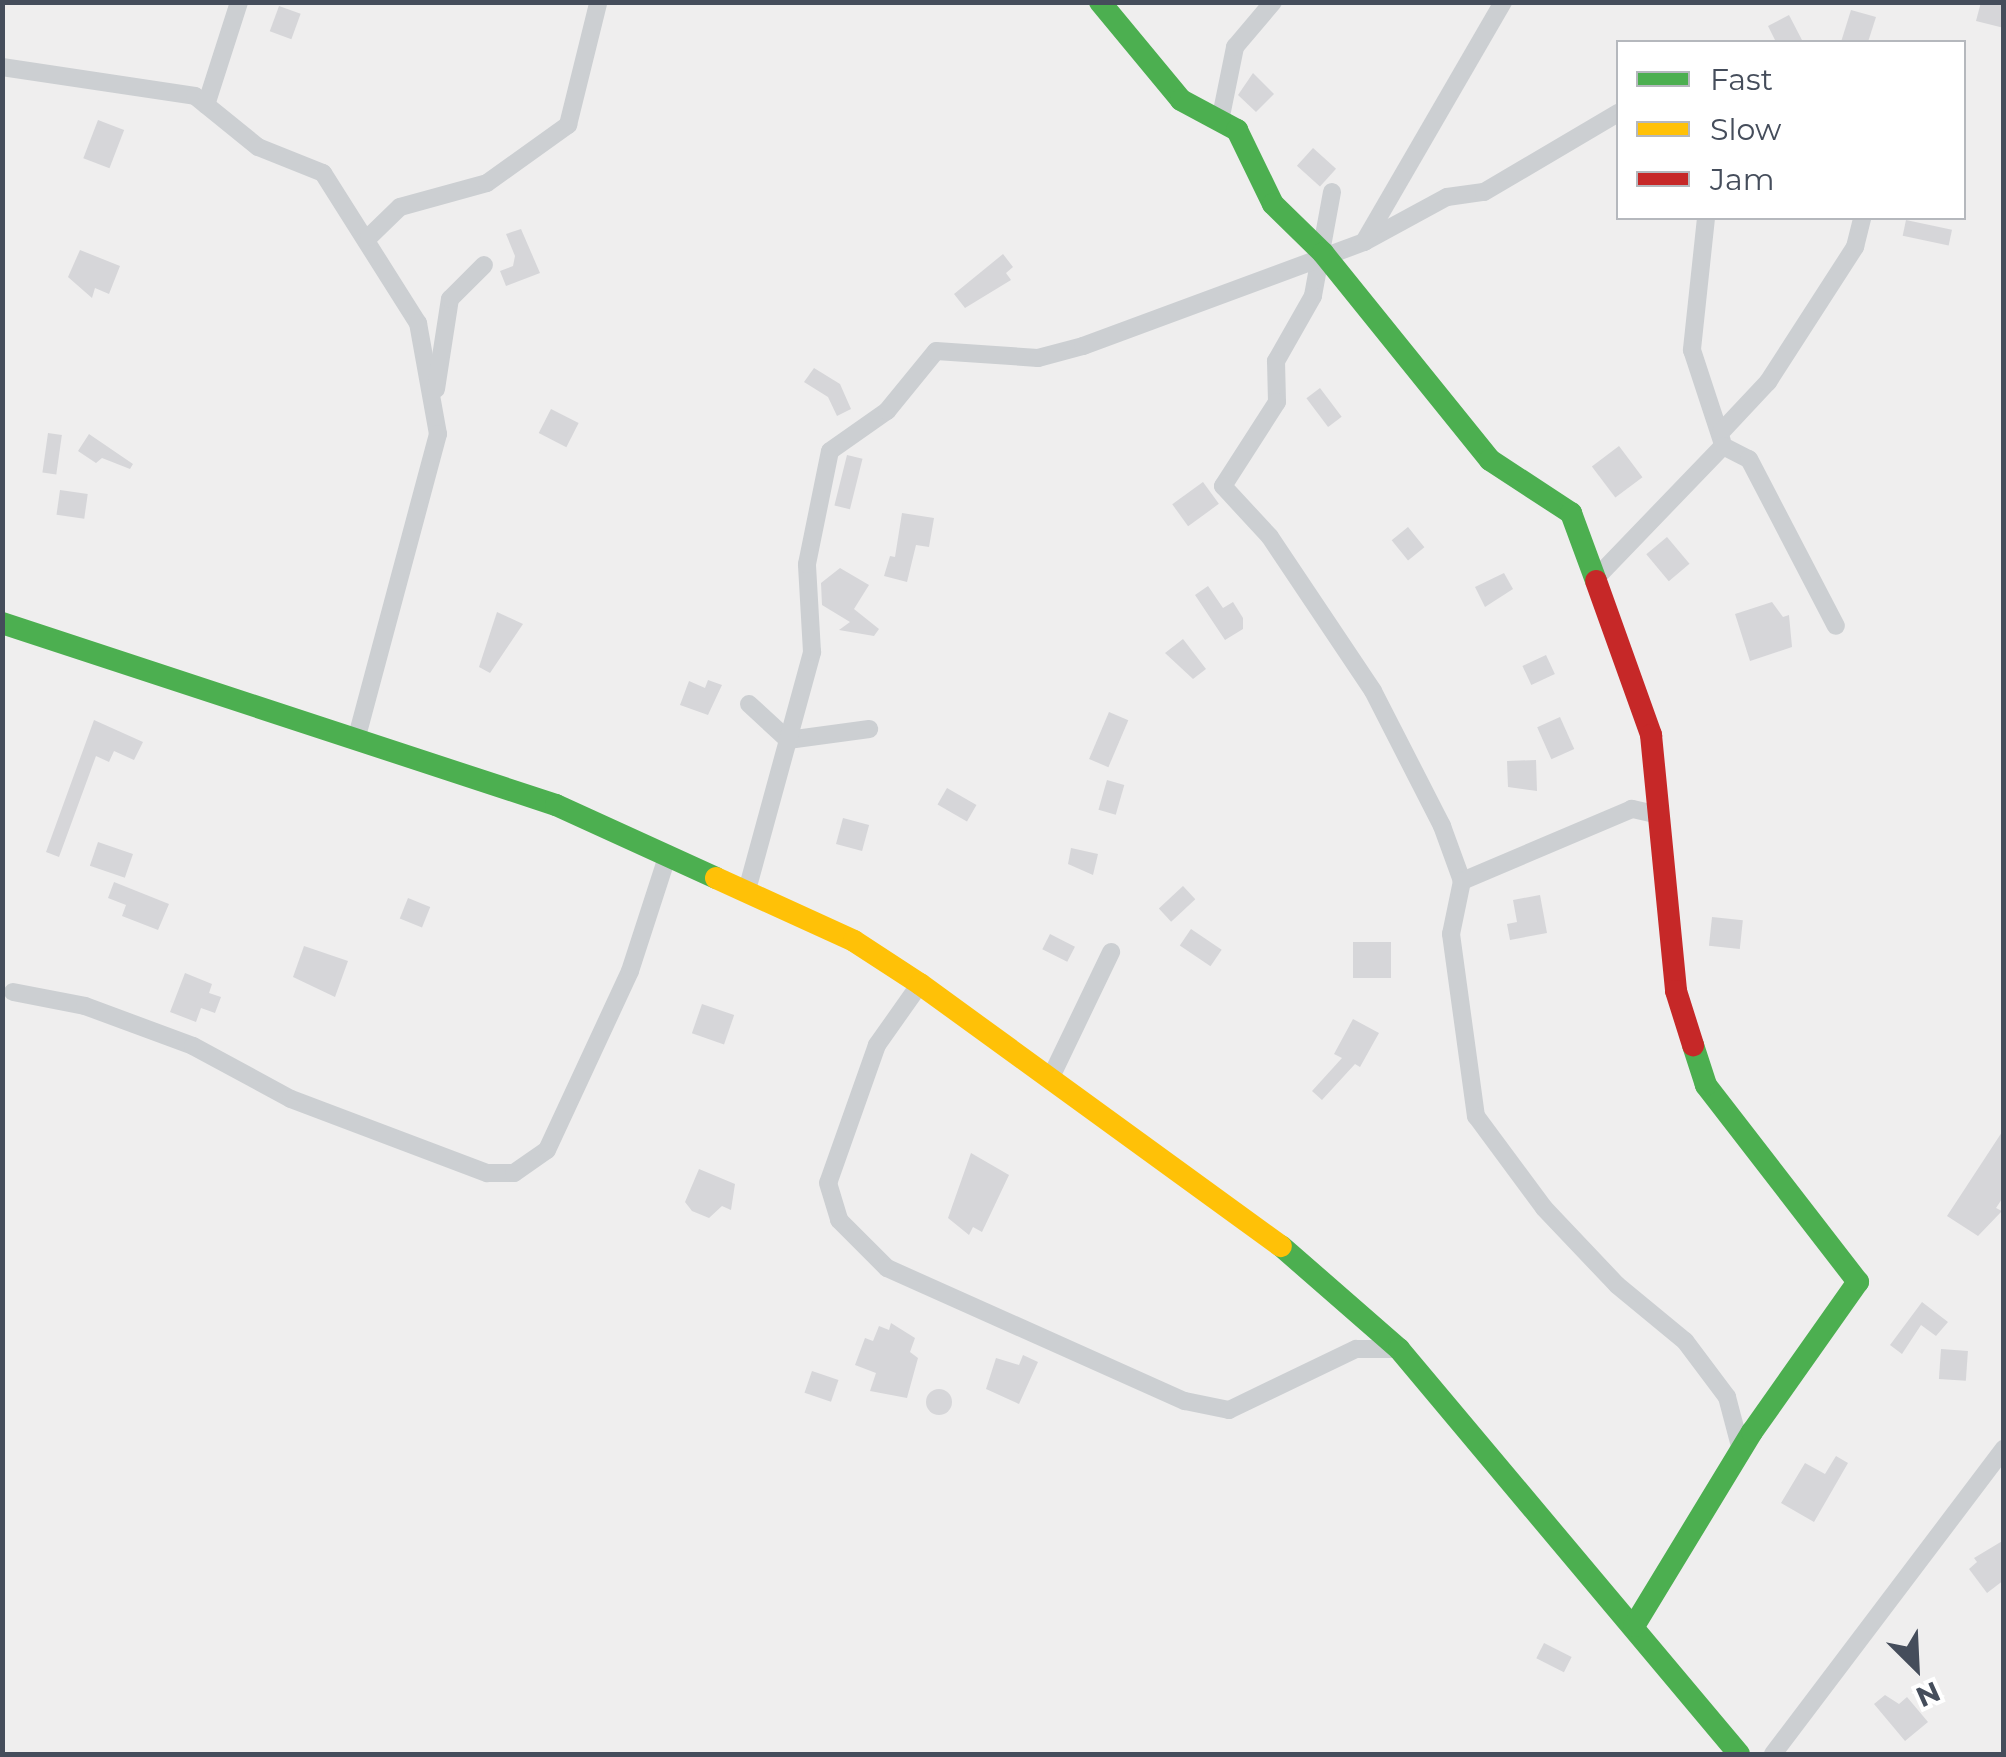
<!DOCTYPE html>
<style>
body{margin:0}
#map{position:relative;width:2006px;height:1757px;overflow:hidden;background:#efeeee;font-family:Montserrat,sans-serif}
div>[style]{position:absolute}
.building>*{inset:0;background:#d6d6d9;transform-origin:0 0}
.round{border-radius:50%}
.street>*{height:18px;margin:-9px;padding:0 9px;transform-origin:9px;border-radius:9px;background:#cccfd2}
.fast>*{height:22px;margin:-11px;padding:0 11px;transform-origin:11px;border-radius:11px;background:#4caf50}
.slow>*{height:22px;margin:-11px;padding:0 11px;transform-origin:11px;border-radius:11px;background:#ffc107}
.jam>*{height:22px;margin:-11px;padding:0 11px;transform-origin:11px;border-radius:11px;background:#c62828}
span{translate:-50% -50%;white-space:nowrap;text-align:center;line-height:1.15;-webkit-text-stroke:9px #fff;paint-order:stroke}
.frame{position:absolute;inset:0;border:5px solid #454d5b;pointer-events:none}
.legend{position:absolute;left:1616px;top:40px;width:350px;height:180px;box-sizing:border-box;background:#fff;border:2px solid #b5b8bd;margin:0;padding:12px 18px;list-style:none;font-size:30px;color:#454d5b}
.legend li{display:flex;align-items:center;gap:20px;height:50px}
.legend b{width:50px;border:2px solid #b5b8bd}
.north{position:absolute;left:1866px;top:1617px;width:100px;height:100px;-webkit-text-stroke:8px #fff;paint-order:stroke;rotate:156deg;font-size:28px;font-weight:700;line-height:40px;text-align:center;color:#454d5b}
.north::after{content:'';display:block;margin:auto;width:35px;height:45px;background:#454d5b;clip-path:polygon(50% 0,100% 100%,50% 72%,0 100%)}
</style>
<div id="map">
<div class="building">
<div style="clip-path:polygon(1981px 2px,2004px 2px,2004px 28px,1976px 21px)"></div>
<div style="left:279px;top:6px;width:23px;height:27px;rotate:20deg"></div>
<div style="clip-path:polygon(1851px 10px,1876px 17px,1868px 42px,1841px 42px)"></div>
<div style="clip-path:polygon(1789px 15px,1803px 42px,1776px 42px,1768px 26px)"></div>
<div style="clip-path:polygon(1253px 73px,1274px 94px,1256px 112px,1238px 95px)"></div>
<div style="left:98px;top:120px;width:28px;height:41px;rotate:21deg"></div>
<div style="left:1313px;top:148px;width:31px;height:24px;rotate:42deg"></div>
<div style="left:1906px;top:220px;width:47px;height:16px;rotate:12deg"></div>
<div style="clip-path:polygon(521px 229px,540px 273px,506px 286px,500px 271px,513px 266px,515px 256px,506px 234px)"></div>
<div style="clip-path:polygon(80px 250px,120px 266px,109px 294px,95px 288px,92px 298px,68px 277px)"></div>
<div style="clip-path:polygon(1003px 254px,1013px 267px,1006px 273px,1011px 280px,965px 308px,954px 294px)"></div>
<div style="clip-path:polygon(814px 368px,840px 384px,851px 409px,837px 416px,828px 397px,804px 382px)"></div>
<div style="left:1320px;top:388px;width:36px;height:17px;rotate:53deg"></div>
<div style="left:551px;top:409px;width:31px;height:27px;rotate:27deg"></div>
<div style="left:48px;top:433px;width:14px;height:40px;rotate:8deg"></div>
<div style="clip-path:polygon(89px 434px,133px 464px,130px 469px,102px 458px,96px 463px,78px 451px)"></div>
<div style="left:1619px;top:446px;width:39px;height:34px;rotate:53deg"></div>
<div style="left:847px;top:455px;width:16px;height:52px;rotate:14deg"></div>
<div style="left:1203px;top:482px;width:27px;height:38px;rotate:54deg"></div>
<div style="left:60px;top:490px;width:28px;height:25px;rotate:8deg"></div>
<div style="clip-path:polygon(902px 513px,934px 518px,929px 547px,916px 545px,907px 582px,884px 576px,890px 556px,895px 557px)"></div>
<div style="left:1408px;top:527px;width:26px;height:21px;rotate:51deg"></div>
<div style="left:1667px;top:537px;width:35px;height:27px;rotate:50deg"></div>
<div style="clip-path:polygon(840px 568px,869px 585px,854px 609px,879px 629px,874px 636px,839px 630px,850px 622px,822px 605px,821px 583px)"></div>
<div style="clip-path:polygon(1504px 573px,1513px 589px,1485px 607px,1475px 587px)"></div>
<div style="clip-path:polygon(1208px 586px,1223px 608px,1233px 602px,1243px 618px,1243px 629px,1225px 640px,1195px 595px)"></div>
<div style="clip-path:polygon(1772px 602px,1783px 617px,1789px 615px,1792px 647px,1750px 661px,1735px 614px)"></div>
<div style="clip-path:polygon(497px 612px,523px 624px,490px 673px,479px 667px)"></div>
<div style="clip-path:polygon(1183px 639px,1206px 669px,1193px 679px,1165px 653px)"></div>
<div style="left:1546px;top:655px;width:21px;height:26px;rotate:65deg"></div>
<div style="clip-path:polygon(708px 680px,722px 685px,708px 715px,680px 705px,689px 681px,705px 688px)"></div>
<div style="left:1109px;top:712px;width:21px;height:51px;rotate:23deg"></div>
<div style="left:1560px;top:717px;width:35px;height:25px;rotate:66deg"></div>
<div style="clip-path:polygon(94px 720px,143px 742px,134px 760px,114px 751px,109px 762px,96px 756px,59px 857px,46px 852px)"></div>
<div style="clip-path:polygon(1536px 760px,1537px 791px,1508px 787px,1507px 761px)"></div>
<div style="left:1107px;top:780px;width:18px;height:31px;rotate:16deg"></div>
<div style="left:947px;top:788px;width:34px;height:19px;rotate:30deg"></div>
<div style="left:843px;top:818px;width:27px;height:27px;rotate:15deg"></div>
<div style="left:98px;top:842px;width:37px;height:25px;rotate:19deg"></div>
<div style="clip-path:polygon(1071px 848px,1098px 854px,1093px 875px,1068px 864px)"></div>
<div style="clip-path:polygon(114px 882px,169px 904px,158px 930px,122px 916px,126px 905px,108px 898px)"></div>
<div style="left:1183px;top:886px;width:18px;height:33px;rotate:47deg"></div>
<div style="clip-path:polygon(1540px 895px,1547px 933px,1510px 940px,1507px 924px,1517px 922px,1513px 900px)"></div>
<div style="left:408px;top:898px;width:24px;height:22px;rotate:22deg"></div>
<div style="left:1712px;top:917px;width:31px;height:29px;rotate:6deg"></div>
<div style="left:1191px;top:929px;width:37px;height:20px;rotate:34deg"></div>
<div style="left:1050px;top:934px;width:28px;height:17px;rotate:27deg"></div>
<div style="left:1353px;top:942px;width:38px;height:36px"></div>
<div style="clip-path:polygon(304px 946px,348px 961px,335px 997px,293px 977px)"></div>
<div style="clip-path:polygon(185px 973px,212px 984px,209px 993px,221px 997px,215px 1013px,201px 1008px,196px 1022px,170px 1012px)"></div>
<div style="left:702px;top:1004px;width:34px;height:31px;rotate:19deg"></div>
<div style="clip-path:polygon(1353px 1019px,1379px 1033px,1360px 1067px,1355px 1064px,1322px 1100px,1312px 1091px,1342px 1058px,1334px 1054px)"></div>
<div style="clip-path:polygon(2004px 1129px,2004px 1196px,1996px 1208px,2002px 1211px,1978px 1236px,1947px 1216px)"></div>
<div style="clip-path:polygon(971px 1153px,1009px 1175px,982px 1232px,973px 1227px,969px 1235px,948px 1218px)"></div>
<div style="clip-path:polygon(699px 1169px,735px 1184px,731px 1210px,722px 1206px,709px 1218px,692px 1211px,685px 1202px)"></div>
<div style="clip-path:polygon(1922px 1302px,1948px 1322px,1936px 1336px,1921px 1325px,1902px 1354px,1890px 1345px)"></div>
<div style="clip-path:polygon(891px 1323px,915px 1338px,910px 1352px,918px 1358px,907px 1398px,870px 1391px,876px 1373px,855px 1365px,865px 1338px,873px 1341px,879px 1326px,889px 1330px)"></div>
<div style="left:1941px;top:1349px;width:27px;height:30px;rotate:4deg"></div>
<div style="clip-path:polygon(1023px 1355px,1038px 1362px,1019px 1404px,986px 1389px,996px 1358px,1019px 1365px)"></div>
<div style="left:812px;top:1371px;width:28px;height:23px;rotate:19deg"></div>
<div class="round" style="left:926px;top:1389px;width:26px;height:26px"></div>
<div style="clip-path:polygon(1836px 1456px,1848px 1463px,1814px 1522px,1781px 1503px,1805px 1463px,1825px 1474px)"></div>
<div style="clip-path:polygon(2004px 1540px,2004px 1580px,1987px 1593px,1969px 1569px,1977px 1562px,1974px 1558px)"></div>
<div style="left:1544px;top:1643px;width:31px;height:17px;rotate:27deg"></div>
<div style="clip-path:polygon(1885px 1695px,1899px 1704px,1907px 1697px,1928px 1722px,1905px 1741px,1874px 1704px)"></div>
</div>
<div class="street">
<div style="left:2px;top:67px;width:195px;rotate:8.5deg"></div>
<div style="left:195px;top:96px;width:81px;rotate:39deg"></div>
<div style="left:258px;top:147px;width:70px;rotate:21.8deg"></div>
<div style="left:323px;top:173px;width:178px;rotate:57.7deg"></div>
<div style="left:418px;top:323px;width:113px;rotate:79.8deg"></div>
<div style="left:438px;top:434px;width:316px;rotate:105deg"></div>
<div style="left:206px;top:105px;width:108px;rotate:-72.2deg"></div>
<div style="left:1220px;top:121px;width:76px;rotate:-78.5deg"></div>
<div style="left:1235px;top:47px;width:59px;rotate:-49.8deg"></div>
<div style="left:1332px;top:192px;width:106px;rotate:100.4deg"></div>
<div style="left:1313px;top:296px;width:75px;rotate:119.6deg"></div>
<div style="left:1276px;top:361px;width:41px;rotate:88.6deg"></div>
<div style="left:1277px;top:402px;width:100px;rotate:122.7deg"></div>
<div style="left:1223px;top:486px;width:69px;rotate:47.3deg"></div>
<div style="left:1270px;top:537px;width:185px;rotate:56.2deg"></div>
<div style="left:1373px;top:691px;width:152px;rotate:62.9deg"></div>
<div style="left:1442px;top:826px;width:59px;rotate:70deg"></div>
<div style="left:1706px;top:218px;width:133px;rotate:96.1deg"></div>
<div style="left:1692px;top:350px;width:96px;rotate:71.8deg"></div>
<div style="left:369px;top:237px;width:43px;rotate:-44.1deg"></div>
<div style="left:400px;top:207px;width:90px;rotate:-15.4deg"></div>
<div style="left:487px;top:183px;width:100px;rotate:-35.6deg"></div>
<div style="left:568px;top:125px;width:125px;rotate:-76.1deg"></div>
<div style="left:1364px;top:242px;width:94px;rotate:-28.5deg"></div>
<div style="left:1447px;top:197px;width:37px;rotate:-8deg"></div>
<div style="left:1484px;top:192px;width:156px;rotate:-30.5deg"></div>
<div style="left:436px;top:389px;width:91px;rotate:-81.2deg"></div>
<div style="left:450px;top:299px;width:48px;rotate:-45deg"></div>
<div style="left:1721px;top:432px;width:69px;rotate:-46.8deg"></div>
<div style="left:1768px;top:382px;width:161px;rotate:-57.2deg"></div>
<div style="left:1855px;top:247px;width:30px;rotate:-76deg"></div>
<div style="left:1595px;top:579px;width:185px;rotate:-46.1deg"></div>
<div style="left:1723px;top:446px;width:29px;rotate:27deg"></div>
<div style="left:1749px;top:459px;width:188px;rotate:62.5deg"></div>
<div style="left:749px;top:704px;width:53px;rotate:42.7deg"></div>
<div style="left:788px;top:740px;width:82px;rotate:-7.7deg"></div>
<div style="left:1659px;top:815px;width:28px;rotate:-167deg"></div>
<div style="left:1632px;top:809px;width:185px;rotate:157deg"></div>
<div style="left:1462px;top:881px;width:54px;rotate:101.7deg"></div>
<div style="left:1451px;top:934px;width:184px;rotate:82.2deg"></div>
<div style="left:1476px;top:1116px;width:114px;rotate:53.5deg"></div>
<div style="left:1544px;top:1208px;width:106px;rotate:46.5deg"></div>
<div style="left:1617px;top:1285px;width:88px;rotate:39.5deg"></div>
<div style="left:1685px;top:1341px;width:70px;rotate:53.1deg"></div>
<div style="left:1727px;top:1397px;width:55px;rotate:75.2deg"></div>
<div style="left:747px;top:890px;width:247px;rotate:-74.7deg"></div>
<div style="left:812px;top:652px;width:88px;rotate:-93.3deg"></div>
<div style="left:807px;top:564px;width:115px;rotate:-78.5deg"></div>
<div style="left:830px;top:451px;width:70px;rotate:-35.1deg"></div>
<div style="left:887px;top:411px;width:77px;rotate:-50.8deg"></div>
<div style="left:936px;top:351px;width:102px;rotate:3.9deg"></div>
<div style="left:1038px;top:358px;width:47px;rotate:-14.9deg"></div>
<div style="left:1083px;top:346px;width:300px;rotate:-20.3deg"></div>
<div style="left:1364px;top:242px;width:277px;rotate:-59.9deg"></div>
<div style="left:920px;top:984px;width:75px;rotate:125.2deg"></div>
<div style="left:877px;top:1045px;width:146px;rotate:109.5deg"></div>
<div style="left:828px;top:1183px;width:39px;rotate:73deg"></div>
<div style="left:839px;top:1220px;width:68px;rotate:45deg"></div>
<div style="left:887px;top:1268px;width:326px;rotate:24.1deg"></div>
<div style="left:1185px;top:1401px;width:45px;rotate:11.6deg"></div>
<div style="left:1229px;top:1410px;width:141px;rotate:-25.7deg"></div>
<div style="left:1356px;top:1349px;width:43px"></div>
<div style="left:13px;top:992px;width:73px;rotate:11deg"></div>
<div style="left:85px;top:1006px;width:115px;rotate:20.3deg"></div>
<div style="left:193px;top:1046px;width:111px;rotate:28.4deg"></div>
<div style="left:291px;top:1099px;width:210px;rotate:20.7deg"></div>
<div style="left:487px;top:1173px;width:27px"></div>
<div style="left:514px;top:1173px;width:40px;rotate:-34.9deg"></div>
<div style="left:547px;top:1150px;width:197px;rotate:-65.1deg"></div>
<div style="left:630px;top:971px;width:123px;rotate:-72deg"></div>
<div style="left:1050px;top:1079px;width:141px;rotate:-64.3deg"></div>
<div style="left:1773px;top:1754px;width:383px;rotate:-52.9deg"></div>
</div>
<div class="fast">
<div style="left:1100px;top:2px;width:127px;rotate:50.4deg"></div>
<div style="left:1181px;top:100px;width:64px;rotate:28.2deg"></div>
<div style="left:1237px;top:130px;width:82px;rotate:64.1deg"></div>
<div style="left:1273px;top:204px;width:70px;rotate:44.4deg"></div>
<div style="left:1323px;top:253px;width:266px;rotate:51.1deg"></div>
<div style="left:1490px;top:460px;width:97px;rotate:33.2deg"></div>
<div style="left:1571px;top:513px;width:72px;rotate:69.8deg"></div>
<div style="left:2px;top:623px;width:583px;rotate:18.19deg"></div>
<div style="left:556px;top:805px;width:176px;rotate:24.5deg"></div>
<div style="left:1281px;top:1246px;width:157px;rotate:41.1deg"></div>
<div style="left:1399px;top:1349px;width:529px;rotate:49.99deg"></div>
<div style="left:1634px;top:1626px;width:227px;rotate:-58.7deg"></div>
<div style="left:1752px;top:1432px;width:184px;rotate:-54.8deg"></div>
<div style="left:1858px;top:1282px;width:249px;rotate:-127.7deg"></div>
<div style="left:1706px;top:1085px;width:42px;rotate:-108deg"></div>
</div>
<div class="slow">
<div style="left:716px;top:878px;width:152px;rotate:24.5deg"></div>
<div style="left:854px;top:941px;width:79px;rotate:33.1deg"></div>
<div style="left:920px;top:984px;width:446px;rotate:36deg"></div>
</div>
<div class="jam">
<div style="left:1596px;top:581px;width:164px;rotate:70.3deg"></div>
<div style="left:1651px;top:735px;width:257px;rotate:84.4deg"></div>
<div style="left:1676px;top:991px;width:57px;rotate:72.5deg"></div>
</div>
<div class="frame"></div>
<ul class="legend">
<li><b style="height:12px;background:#4caf50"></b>Fast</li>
<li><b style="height:12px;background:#ffc107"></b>Slow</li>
<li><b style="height:12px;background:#c62828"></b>Jam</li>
</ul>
<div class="north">N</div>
</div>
